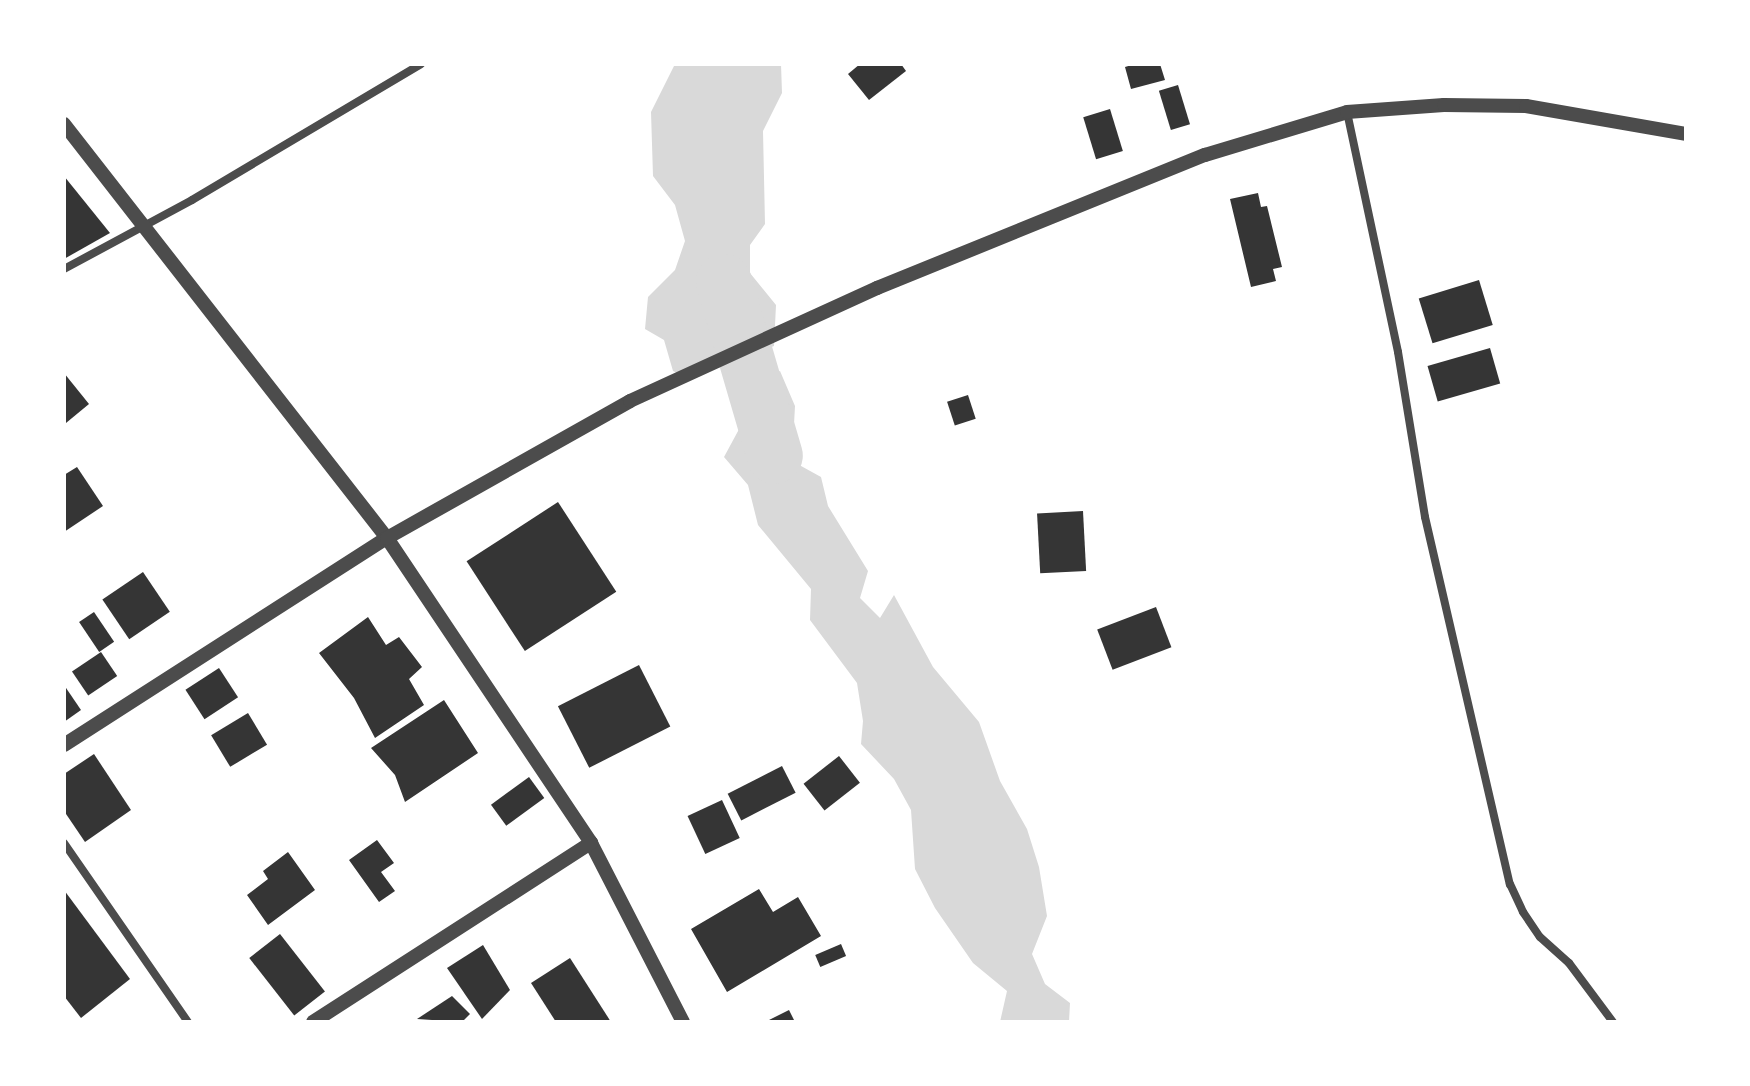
<!DOCTYPE html>
<style>
body{margin:0}
#map{position:relative;width:1750px;height:1086px;overflow:hidden;background:#fff;font-family:"Source Serif 4",serif}
div>[style]{position:absolute}
.water>*{inset:0;background:#d9d9d9}
.river>*{height:56px;margin:-28px;padding:0 28px;transform-origin:28px;border-radius:28px;background:#d9d9d9}
.building>*{inset:0;background:#353535;transform-origin:0 0}
.minor>*{height:8px;margin:-4px;padding:0 4px;transform-origin:4px;border-radius:4px;background:#4c4c4c}
.tertiary>*{height:14px;margin:-7px;padding:0 7px;transform-origin:7px;border-radius:7px;background:#4c4c4c}
span{translate:-50% -50%;white-space:nowrap;text-align:center;line-height:1.15;-webkit-text-stroke:8px #fff;paint-order:stroke}
.frame{position:absolute;inset:0;border:66px solid #fff;pointer-events:none}
</style>
<div id="map">
<div class="water">
<div style="clip-path:polygon(675px 64px,781px 64px,782px 93px,763px 131px,765px 224px,750px 245px,750px 273px,776px 305px,774px 346px,689px 379px,673px 371px,664px 340px,645px 329px,648px 297px,675px 270px,685px 241px,675px 205px,653px 176px,651px 112px)"></div>
<div style="clip-path:polygon(780px 371px,795px 406px,792px 461px,821px 477px,828px 506px,868px 571px,860px 598px,880px 618px,894px 595px,933px 667px,979px 722px,1000px 781px,1027px 829px,1039px 867px,1047px 916px,1032px 954px,1045px 984px,1070px 1003px,1069px 1022px,1000px 1022px,1007px 991px,973px 963px,935px 908px,915px 869px,911px 810px,894px 779px,861px 744px,863px 721px,857px 683px,810px 620px,811px 589px,758px 525px,748px 485px,724px 457px,744px 420px,738px 390px)"></div>
</div>
<div class="river">
<div style="left:724px;top:282px;width:181px;rotate:73.7deg"></div>
</div>
<div class="building">
<div style="clip-path:polygon(860px 64px,901px 64px,906px 71px,869px 100px,848px 74px)"></div>
<div style="clip-path:polygon(1135px 64px,1160px 64px,1165px 80px,1131px 89px,1125px 67px)"></div>
<div style="left:1178px;top:85px;width:41px;height:20px;rotate:73deg"></div>
<div style="left:1110px;top:109px;width:44px;height:28px;rotate:73deg"></div>
<div style="clip-path:polygon(64px 176px,110px 233px,64px 259px)"></div>
<div style="clip-path:polygon(1258px 193px,1261px 207px,1267px 206px,1282px 267px,1273px 269px,1276px 281px,1251px 287px,1230px 199px)"></div>
<div style="left:1479px;top:280px;width:47px;height:63px;rotate:73deg"></div>
<div style="left:1490px;top:348px;width:37px;height:65px;rotate:74deg"></div>
<div style="clip-path:polygon(64px 373px,89px 404px,66px 423px,64px 421px)"></div>
<div style="left:968px;top:395px;width:25px;height:22px;rotate:72deg"></div>
<div style="clip-path:polygon(77px 467px,103px 506px,64px 532px,64px 475px)"></div>
<div style="left:558px;top:502px;width:107px;height:109px;rotate:57deg"></div>
<div style="left:1083px;top:511px;width:60px;height:46px;rotate:87deg"></div>
<div style="left:143px;top:572px;width:48px;height:49px;rotate:56deg"></div>
<div style="left:1156px;top:607px;width:43px;height:63px;rotate:69deg"></div>
<div style="left:94px;top:612px;width:36px;height:18px;rotate:56deg"></div>
<div style="clip-path:polygon(368px 617px,386px 645px,399px 637px,422px 667px,409px 679px,424px 705px,375px 738px,354px 698px,319px 653px)"></div>
<div style="left:101px;top:652px;width:29px;height:35px;rotate:56deg"></div>
<div style="left:639px;top:665px;width:69px;height:91px;rotate:63deg"></div>
<div style="left:219px;top:668px;width:35px;height:40px;rotate:57deg"></div>
<div style="clip-path:polygon(64px 685px,81px 710px,64px 722px)"></div>
<div style="clip-path:polygon(444px 700px,478px 753px,405px 802px,395px 775px,371px 748px)"></div>
<div style="left:248px;top:713px;width:37px;height:43px;rotate:59deg"></div>
<div style="clip-path:polygon(94px 754px,131px 810px,85px 842px,64px 811px,64px 774px)"></div>
<div style="left:839px;top:756px;width:34px;height:45px;rotate:52deg"></div>
<div style="left:782px;top:766px;width:30px;height:61px;rotate:63deg"></div>
<div style="left:529px;top:777px;width:26px;height:47px;rotate:54deg"></div>
<div style="left:722px;top:800px;width:42px;height:38px;rotate:65deg"></div>
<div style="clip-path:polygon(377px 840px,394px 863px,381px 872px,395px 891px,379px 902px,349px 860px)"></div>
<div style="clip-path:polygon(288px 852px,315px 890px,268px 925px,247px 895px,268px 879px,263px 871px)"></div>
<div style="clip-path:polygon(759px 889px,773px 912px,798px 897px,821px 936px,727px 992px,691px 929px)"></div>
<div style="clip-path:polygon(64px 890px,130px 979px,81px 1018px,64px 996px)"></div>
<div style="left:280px;top:934px;width:73px;height:39px;rotate:52deg"></div>
<div style="left:841px;top:944px;width:13px;height:28px;rotate:67deg"></div>
<div style="clip-path:polygon(483px 945px,510px 990px,482px 1019px,447px 968px)"></div>
<div style="clip-path:polygon(570px 958px,611px 1022px,556px 1022px,531px 983px)"></div>
<div style="clip-path:polygon(452px 996px,470px 1014px,462px 1022px,417px 1019px)"></div>
<div style="clip-path:polygon(789px 1010px,795px 1022px,765px 1022px)"></div>
</div>
<div class="minor">
<div style="left:1347px;top:112px;width:245px;rotate:78deg"></div>
<div style="left:1398px;top:352px;width:167px;rotate:80.7deg"></div>
<div style="left:1425px;top:517px;width:377px;rotate:77deg"></div>
<div style="left:1510px;top:884px;width:31px;rotate:65deg"></div>
<div style="left:1523px;top:912px;width:30px;rotate:56deg"></div>
<div style="left:1540px;top:937px;width:39px;rotate:42deg"></div>
<div style="left:1569px;top:963px;width:74px;rotate:53.3deg"></div>
<div style="left:64px;top:269px;width:145px;rotate:-28.3deg"></div>
<div style="left:192px;top:200px;width:266px;rotate:-30.7deg"></div>
<div style="left:64px;top:843px;width:218px;rotate:55.3deg"></div>
</div>
<div class="tertiary">
<div style="left:64px;top:124px;width:525px;rotate:52.04deg"></div>
<div style="left:387px;top:538px;width:367px;rotate:56.2deg"></div>
<div style="left:591px;top:843px;width:201px;rotate:62.8deg"></div>
<div style="left:64px;top:745px;width:384px;rotate:-32.7deg"></div>
<div style="left:387px;top:538px;width:279px;rotate:-29.4deg"></div>
<div style="left:630px;top:401px;width:272px;rotate:-24.6deg"></div>
<div style="left:877px;top:288px;width:354px;rotate:-22.1deg"></div>
<div style="left:1205px;top:155px;width:148px;rotate:-16.8deg"></div>
<div style="left:1347px;top:112px;width:97px;rotate:-4.1deg"></div>
<div style="left:1444px;top:105px;width:82px;rotate:0.7deg"></div>
<div style="left:1526px;top:106px;width:162px;rotate:9.9deg"></div>
<div style="left:313px;top:1022px;width:331px;rotate:-32.8deg"></div>
</div>
<div class="frame"></div>
</div>
